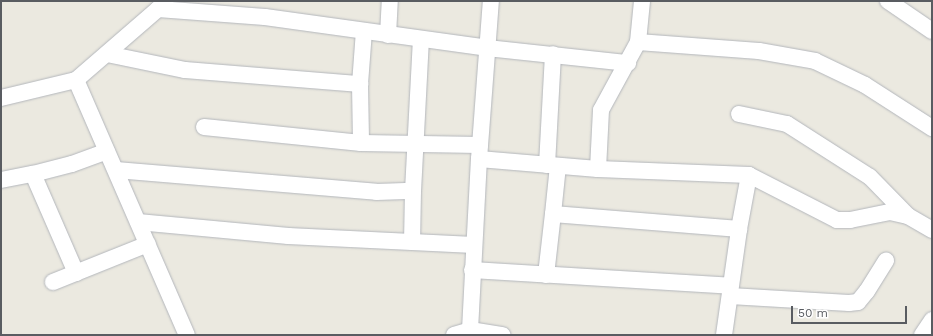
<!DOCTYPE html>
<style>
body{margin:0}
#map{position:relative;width:933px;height:336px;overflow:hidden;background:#ebe9e0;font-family:"Work Sans",sans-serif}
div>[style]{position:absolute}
.roads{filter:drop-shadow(0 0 1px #b3b6bb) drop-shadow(0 0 1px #b3b6bb)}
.minor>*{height:16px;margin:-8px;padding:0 8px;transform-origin:8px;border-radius:8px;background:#fff}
span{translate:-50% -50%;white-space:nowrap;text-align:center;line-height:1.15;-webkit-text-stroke:3px #fff;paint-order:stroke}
.frame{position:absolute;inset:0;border:2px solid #595c61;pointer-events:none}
.scale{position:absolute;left:791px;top:306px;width:116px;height:18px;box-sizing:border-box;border:2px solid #595c61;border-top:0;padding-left:5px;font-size:12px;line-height:14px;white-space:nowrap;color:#595c61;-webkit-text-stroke:3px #fff;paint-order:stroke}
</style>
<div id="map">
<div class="roads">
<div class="minor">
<div style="left:888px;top:1px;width:53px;rotate:34.3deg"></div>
<div style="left:158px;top:9px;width:107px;rotate:4.3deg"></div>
<div style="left:265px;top:17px;width:224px;rotate:7.9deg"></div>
<div style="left:487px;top:48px;width:142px;rotate:6.1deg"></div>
<div style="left:388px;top:35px;width:34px;rotate:-87deg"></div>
<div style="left:638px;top:42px;width:121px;rotate:4.3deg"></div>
<div style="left:759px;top:51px;width:57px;rotate:10.1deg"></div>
<div style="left:815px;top:61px;width:55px;rotate:25.6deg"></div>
<div style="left:865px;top:85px;width:80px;rotate:32.7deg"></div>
<div style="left:107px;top:54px;width:80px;rotate:11.6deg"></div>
<div style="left:185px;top:70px;width:176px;rotate:4.6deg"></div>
<div style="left:360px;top:84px;width:59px;rotate:89deg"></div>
<div style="left:76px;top:80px;width:278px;rotate:66.5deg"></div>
<div style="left:360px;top:84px;width:53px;rotate:-85.7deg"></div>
<div style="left:1px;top:98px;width:77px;rotate:-13.5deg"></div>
<div style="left:76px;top:80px;width:118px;rotate:-40.9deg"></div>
<div style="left:739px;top:114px;width:49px;rotate:11.8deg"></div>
<div style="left:787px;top:124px;width:98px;rotate:32.6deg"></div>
<div style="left:870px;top:177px;width:54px;rotate:45.7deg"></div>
<div style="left:204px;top:127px;width:158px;rotate:5.8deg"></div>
<div style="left:361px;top:143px;width:119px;rotate:1deg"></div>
<div style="left:479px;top:159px;width:119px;rotate:4.8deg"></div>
<div style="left:598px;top:169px;width:151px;rotate:2.3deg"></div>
<div style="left:749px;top:175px;width:99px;rotate:27.1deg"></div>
<div style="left:837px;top:220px;width:13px"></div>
<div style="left:850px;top:220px;width:41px;rotate:-11.3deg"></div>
<div style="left:890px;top:212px;width:18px;rotate:13deg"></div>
<div style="left:908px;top:216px;width:28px;rotate:30deg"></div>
<div style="left:547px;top:165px;width:111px;rotate:-86.9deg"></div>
<div style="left:598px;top:169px;width:59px;rotate:-87.1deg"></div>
<div style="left:601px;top:110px;width:77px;rotate:-61.4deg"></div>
<div style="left:638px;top:42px;width:41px;rotate:-84.4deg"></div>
<div style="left:116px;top:170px;width:261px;rotate:4.8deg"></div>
<div style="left:376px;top:192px;width:37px;rotate:-2deg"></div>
<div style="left:413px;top:191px;width:51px;rotate:91.1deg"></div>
<div style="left:33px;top:174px;width:108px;rotate:66.5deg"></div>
<div style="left:1px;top:180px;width:33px;rotate:-11deg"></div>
<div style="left:33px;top:174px;width:40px;rotate:-14.4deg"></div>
<div style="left:72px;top:164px;width:37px;rotate:-20deg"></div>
<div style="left:413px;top:191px;width:152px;rotate:-87deg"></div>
<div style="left:553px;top:214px;width:48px;rotate:-84.1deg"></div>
<div style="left:138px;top:222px;width:151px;rotate:5.3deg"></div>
<div style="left:288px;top:236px;width:186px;rotate:2.8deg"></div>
<div style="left:472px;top:270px;width:259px;rotate:3.5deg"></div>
<div style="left:546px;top:275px;width:61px;rotate:-83.5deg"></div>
<div style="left:553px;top:214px;width:187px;rotate:4.6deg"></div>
<div style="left:53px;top:282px;width:102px;rotate:-21.8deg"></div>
<div style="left:730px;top:296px;width:119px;rotate:3.4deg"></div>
<div style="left:849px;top:303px;width:9px;rotate:-6deg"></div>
<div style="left:858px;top:302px;width:14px;rotate:-51deg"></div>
<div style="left:867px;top:291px;width:36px;rotate:-58deg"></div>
<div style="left:470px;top:330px;width:171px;rotate:-87deg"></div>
<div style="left:479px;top:159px;width:158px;rotate:-85.7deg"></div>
<div style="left:454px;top:335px;width:17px;rotate:-17deg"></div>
<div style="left:470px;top:330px;width:33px;rotate:9deg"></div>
<div style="left:724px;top:335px;width:107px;rotate:-81.9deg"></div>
<div style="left:739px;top:229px;width:55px;rotate:-79.5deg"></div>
<div style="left:922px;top:335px;width:18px;rotate:-56deg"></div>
</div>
</div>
<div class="frame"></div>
<div class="scale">50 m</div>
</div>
